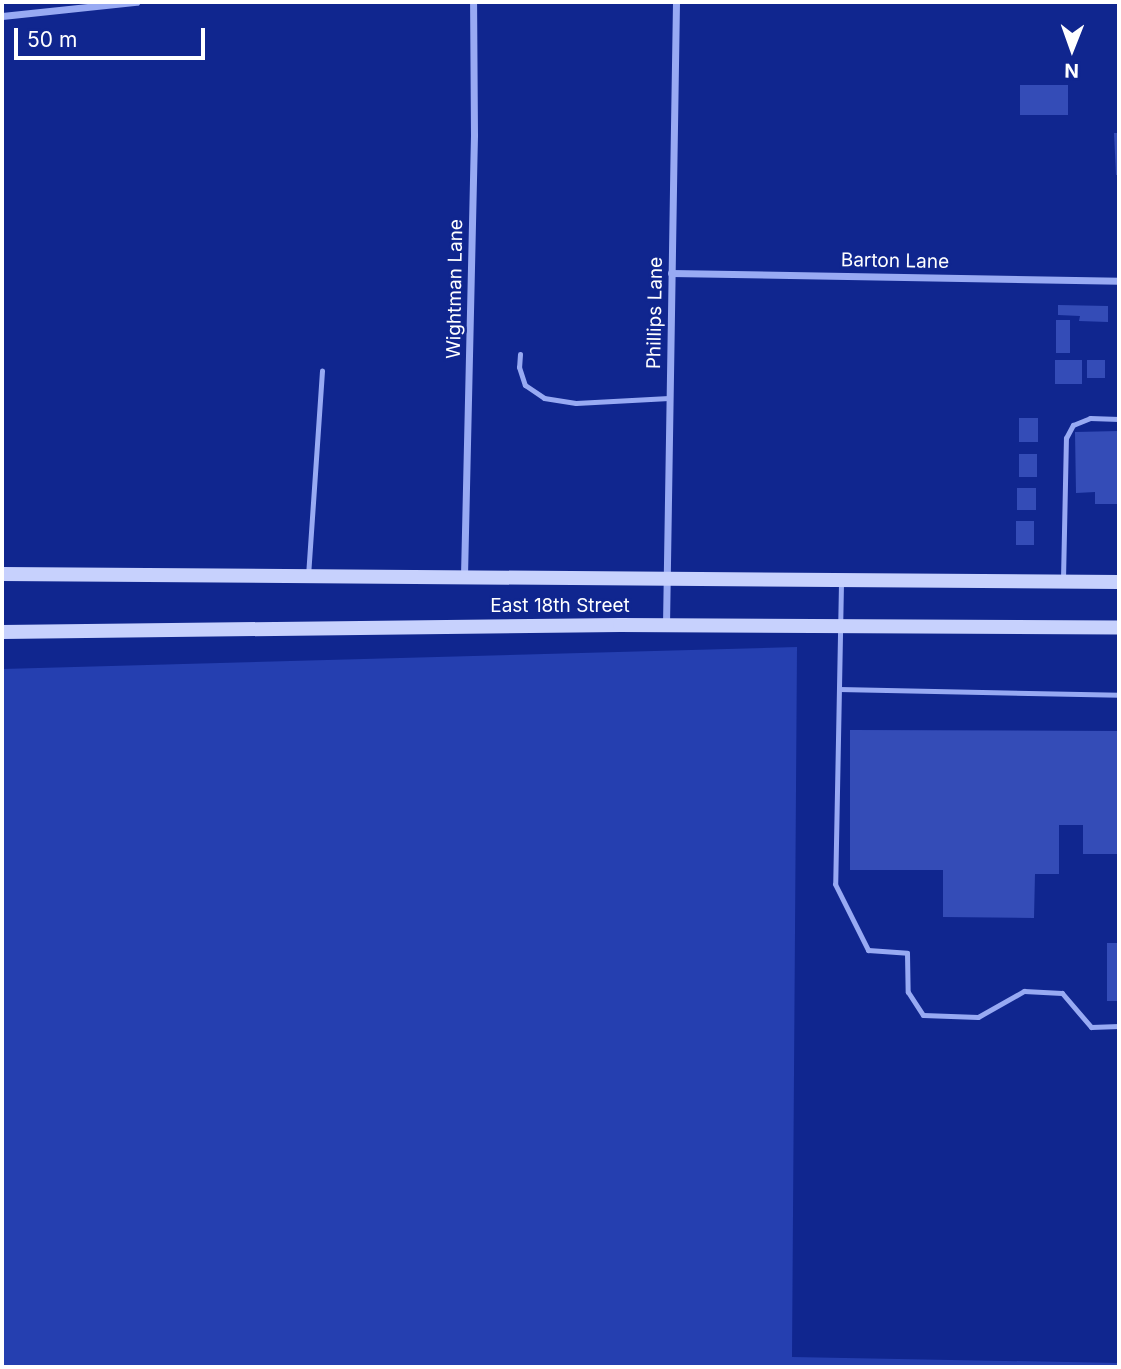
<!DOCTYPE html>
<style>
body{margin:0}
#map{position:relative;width:1121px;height:1369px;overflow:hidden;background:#10268f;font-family:Inter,sans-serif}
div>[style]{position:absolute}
.green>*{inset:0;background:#253fb0}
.building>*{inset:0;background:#344cb7;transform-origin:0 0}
.service>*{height:5px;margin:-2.5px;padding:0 2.5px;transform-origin:2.5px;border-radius:2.5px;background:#98aaf3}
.minor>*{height:7px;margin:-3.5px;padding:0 3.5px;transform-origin:3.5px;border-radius:3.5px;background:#98aaf3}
.secondary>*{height:14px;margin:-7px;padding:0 7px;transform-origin:7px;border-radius:7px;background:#c7d1fd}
span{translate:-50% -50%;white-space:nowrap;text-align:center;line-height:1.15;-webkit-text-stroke:5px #10268f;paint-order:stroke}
.street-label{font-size:19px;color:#fff}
.frame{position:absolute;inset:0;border:4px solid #fff;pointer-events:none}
.north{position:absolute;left:1037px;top:14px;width:70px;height:70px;-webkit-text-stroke:5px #10268f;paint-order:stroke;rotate:181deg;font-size:19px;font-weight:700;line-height:28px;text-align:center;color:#fff}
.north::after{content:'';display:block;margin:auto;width:24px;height:32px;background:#fff;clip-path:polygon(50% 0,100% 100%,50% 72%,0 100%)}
.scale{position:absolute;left:14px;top:28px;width:191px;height:32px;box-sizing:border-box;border:4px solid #fff;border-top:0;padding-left:9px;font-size:21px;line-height:24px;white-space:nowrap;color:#fff;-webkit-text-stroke:5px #10268f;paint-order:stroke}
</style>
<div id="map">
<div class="green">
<div style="clip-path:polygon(797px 647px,792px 1357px,1119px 1363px,1119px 1367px,2px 1367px,2px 669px)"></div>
</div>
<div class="building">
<div style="left:1020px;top:85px;width:48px;height:30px"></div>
<div style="clip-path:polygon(1114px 133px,1119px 133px,1119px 175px,1116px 175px)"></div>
<div style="clip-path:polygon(1058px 305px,1108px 306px,1108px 322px,1079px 321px,1080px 316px,1058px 315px)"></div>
<div style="left:1056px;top:320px;width:14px;height:33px"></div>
<div style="left:1082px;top:360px;width:24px;height:27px;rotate:90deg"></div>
<div style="left:1087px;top:360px;width:18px;height:18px"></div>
<div style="left:1019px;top:418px;width:19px;height:24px"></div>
<div style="clip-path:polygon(1119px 431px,1119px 504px,1095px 504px,1095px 492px,1076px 493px,1075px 432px)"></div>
<div style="left:1019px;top:454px;width:18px;height:23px"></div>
<div style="left:1017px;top:488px;width:19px;height:22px"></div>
<div style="left:1016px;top:521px;width:18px;height:24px"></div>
<div style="clip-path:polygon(850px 730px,1119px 731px,1119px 854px,1083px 854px,1083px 825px,1059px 825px,1059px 874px,1035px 874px,1034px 918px,943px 917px,943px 870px,850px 870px)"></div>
<div style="left:1107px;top:943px;width:12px;height:58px"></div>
</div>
<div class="service">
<div style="left:520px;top:354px;width:13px;rotate:94deg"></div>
<div style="left:519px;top:367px;width:19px;rotate:72deg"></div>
<div style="left:525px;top:385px;width:23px;rotate:34deg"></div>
<div style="left:544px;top:398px;width:32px;rotate:9deg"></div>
<div style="left:576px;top:403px;width:93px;rotate:-3.1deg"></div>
<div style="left:308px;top:576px;width:206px;rotate:-86.1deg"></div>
<div style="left:1063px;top:579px;width:141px;rotate:-88.8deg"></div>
<div style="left:1066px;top:438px;width:15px;rotate:-62deg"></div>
<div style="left:1073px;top:425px;width:18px;rotate:-22deg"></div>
<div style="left:1090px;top:418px;width:29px;rotate:2deg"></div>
<div style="left:841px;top:583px;width:301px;rotate:91.1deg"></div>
<div style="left:835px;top:884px;width:74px;rotate:63.4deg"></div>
<div style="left:868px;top:950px;width:39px;rotate:4deg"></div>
<div style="left:907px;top:953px;width:39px;rotate:89deg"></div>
<div style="left:908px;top:992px;width:27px;rotate:57deg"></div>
<div style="left:923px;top:1015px;width:55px;rotate:2.1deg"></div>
<div style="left:978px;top:1017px;width:53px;rotate:-29.5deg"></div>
<div style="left:1024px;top:991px;width:38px;rotate:3deg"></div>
<div style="left:1062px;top:993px;width:45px;rotate:49.5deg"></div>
<div style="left:1091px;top:1027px;width:28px;rotate:-2deg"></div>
<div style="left:839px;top:689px;width:280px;rotate:1.2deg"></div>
</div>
<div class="minor">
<div style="left:2px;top:16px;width:135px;rotate:-6deg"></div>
<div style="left:671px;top:273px;width:448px;rotate:1deg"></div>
<div style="left:464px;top:576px;width:441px;rotate:-88.7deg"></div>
<div style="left:474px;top:135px;width:133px;rotate:-90.4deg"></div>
<div style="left:666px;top:625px;width:623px;rotate:-89.08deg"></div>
</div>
<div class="secondary">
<div style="left:2px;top:574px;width:1117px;rotate:0.41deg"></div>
<div style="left:2px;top:632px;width:618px;rotate:-0.65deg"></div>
<div style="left:620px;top:625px;width:499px;rotate:0.3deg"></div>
</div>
<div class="street-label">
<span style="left:895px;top:261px;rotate:1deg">Barton Lane</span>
<span style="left:455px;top:289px;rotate:-89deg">Wightman Lane</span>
<span style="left:655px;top:313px;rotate:-89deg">Phillips Lane</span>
<span style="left:560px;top:606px">East 18th Street</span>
</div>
<div class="frame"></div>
<div class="north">N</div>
<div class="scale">50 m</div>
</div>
